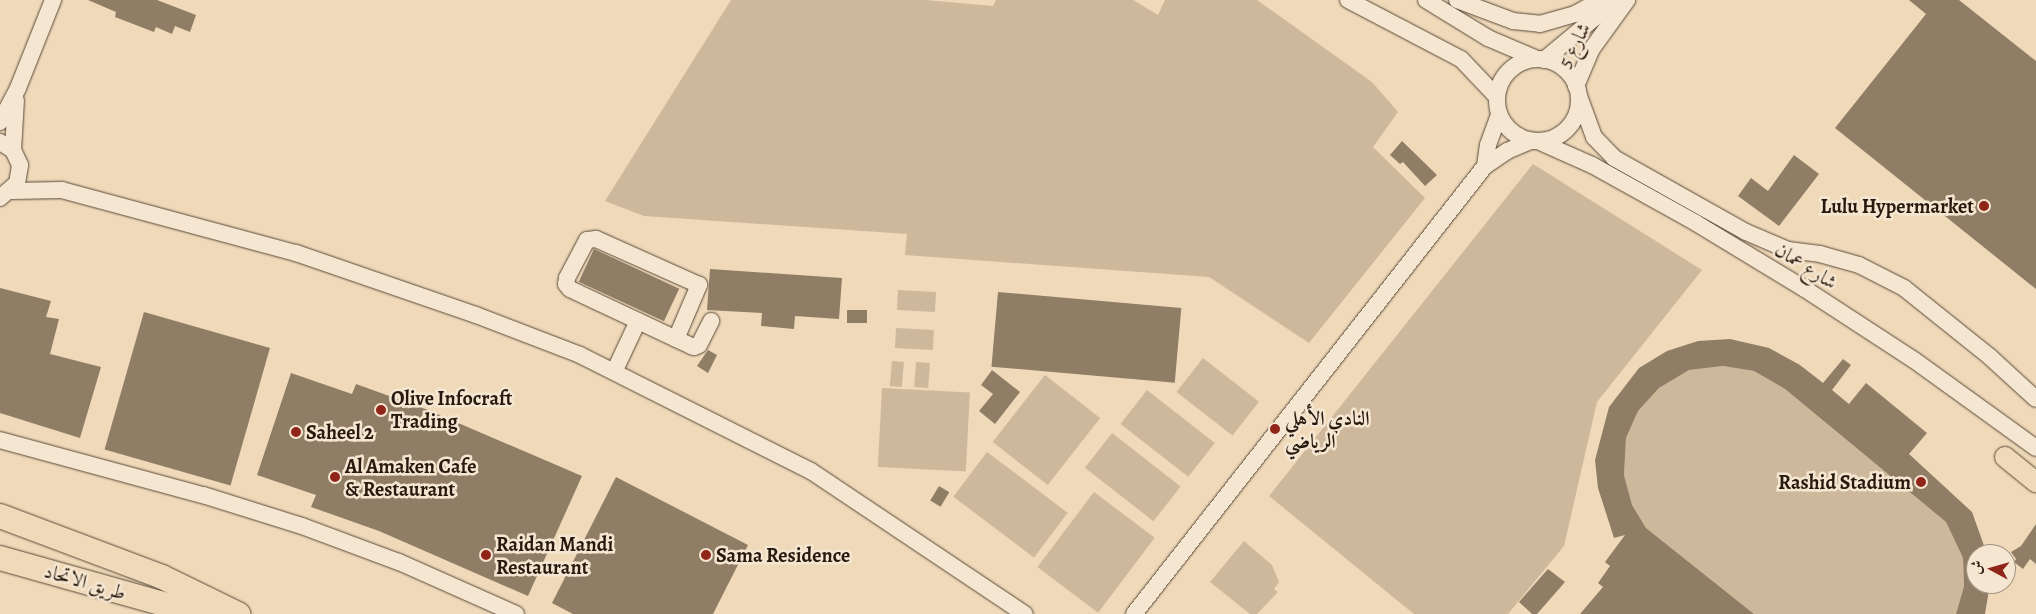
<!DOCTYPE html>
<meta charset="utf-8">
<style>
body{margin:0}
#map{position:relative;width:2036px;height:614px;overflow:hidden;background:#efd9b9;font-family:Alegreya,Amiri,serif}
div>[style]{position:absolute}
.green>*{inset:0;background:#cdb89c;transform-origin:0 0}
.building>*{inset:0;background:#8f7d66;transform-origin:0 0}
.roads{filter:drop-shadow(0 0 1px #594938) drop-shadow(0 0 1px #594938)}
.minor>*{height:16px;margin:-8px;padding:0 8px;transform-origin:8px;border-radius:8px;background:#f5e6d2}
.minor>.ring{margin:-8px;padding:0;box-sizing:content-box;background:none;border:16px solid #f5e6d2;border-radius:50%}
.major>*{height:20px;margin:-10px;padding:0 10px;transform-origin:10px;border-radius:10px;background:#efd9b9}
.highway>*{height:24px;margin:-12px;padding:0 12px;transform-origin:12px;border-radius:12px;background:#efd9b9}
.dots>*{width:14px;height:14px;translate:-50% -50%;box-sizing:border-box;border:2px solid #f5e6d2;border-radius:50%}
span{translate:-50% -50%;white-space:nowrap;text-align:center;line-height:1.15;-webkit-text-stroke:5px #f5e6d2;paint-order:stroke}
.street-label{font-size:20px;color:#27190d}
.poi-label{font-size:20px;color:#27190d;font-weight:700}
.right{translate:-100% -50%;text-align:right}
.left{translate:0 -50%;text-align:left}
.north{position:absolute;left:1966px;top:544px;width:50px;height:50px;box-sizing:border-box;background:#f5e6d2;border:1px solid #a39483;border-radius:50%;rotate:276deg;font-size:14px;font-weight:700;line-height:20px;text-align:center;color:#27190d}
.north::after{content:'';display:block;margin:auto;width:18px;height:22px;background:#8f2418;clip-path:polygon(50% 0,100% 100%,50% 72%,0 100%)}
</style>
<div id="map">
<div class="green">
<div style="clip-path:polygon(731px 0,925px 0,993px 6px,996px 0,1133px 0,1158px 15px,1165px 0,1257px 0,1372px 82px,1398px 112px,1373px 147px,1425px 198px,1309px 343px,1209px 277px,905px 255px,907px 234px,644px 216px,605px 201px)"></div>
<div style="clip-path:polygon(1533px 164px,1702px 270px,1597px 402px,1564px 546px,1508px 614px,1414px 614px,1269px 496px)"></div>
<div style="left:898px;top:290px;width:38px;height:20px;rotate:3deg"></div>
<div style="left:896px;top:328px;width:38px;height:20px;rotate:3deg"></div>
<div style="left:1203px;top:358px;width:71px;height:43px;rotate:38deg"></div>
<div style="left:892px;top:361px;width:12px;height:25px;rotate:5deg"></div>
<div style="left:916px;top:362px;width:14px;height:25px;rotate:4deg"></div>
<div style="clip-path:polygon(1723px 366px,1754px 371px,1785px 389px,1946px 522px,1963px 558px,1964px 586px,1956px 614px,1754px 614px,1646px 528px,1632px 505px,1624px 475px,1626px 438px,1638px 411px,1659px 388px,1689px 370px)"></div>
<div style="left:1045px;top:375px;width:70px;height:85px;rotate:38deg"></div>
<div style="left:882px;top:388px;width:88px;height:79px;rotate:3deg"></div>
<div style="left:1147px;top:390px;width:86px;height:43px;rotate:38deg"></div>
<div style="left:1112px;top:433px;width:87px;height:44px;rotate:38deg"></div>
<div style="left:987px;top:452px;width:101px;height:56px;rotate:37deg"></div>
<div style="left:1094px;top:492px;width:76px;height:94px;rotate:37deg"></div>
<div style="clip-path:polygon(1244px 541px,1272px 565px,1279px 582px,1274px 589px,1278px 592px,1257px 614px,1250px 614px,1210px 582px)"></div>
</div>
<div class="building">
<div style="clip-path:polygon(88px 0,157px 0,196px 15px,190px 32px,175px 26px,172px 34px,156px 27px,154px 32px,115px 17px,116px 12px)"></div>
<div style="clip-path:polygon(1909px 0,1959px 0,2036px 61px,2036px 289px,1835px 128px,1926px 14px)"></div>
<div style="clip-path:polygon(1402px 141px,1437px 175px,1425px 186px,1403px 162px,1400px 164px,1390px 155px)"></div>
<div style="clip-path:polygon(1794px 155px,1819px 174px,1779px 226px,1738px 196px,1751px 178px,1768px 191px)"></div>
<div style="left:594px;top:249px;width:94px;height:36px;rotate:25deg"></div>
<div style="clip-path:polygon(710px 269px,842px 278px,839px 319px,795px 316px,794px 329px,761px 326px,762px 313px,707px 310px)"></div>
<div style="clip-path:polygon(0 288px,51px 301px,46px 317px,59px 319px,50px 354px,101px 367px,80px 438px,0 413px)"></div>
<div style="left:998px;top:292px;width:184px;height:75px;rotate:5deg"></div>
<div style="left:867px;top:310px;width:13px;height:20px;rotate:90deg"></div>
<div style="left:144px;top:312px;width:131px;height:143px;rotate:16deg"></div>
<div style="clip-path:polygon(1730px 339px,1769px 348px,1800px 365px,1823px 383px,1843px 359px,1851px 365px,1832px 390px,1849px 404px,1866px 383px,1927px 433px,1909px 454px,1972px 512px,1987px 554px,1976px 554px,1976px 584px,1990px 584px,1985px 614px,1956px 614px,1964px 586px,1963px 558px,1946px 522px,1785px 389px,1754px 371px,1723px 366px,1689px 370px,1659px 388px,1638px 411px,1626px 438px,1624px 475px,1632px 505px,1646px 528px,1754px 614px,1580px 614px,1603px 587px,1598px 583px,1610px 566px,1605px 562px,1625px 535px,1614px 538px,1598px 488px,1595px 460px,1609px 407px,1639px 368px,1667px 351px,1698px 341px)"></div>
<div style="clip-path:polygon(708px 350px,717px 355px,708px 373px,697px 366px)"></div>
<div style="clip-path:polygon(992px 370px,1020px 392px,995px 424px,979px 411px,993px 394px,981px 385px)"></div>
<div style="clip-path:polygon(291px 373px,352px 394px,356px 384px,428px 410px,582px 476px,528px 596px,379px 531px,311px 507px,316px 495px,257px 475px)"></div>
<div style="clip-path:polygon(616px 477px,748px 545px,713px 614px,573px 614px,552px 603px)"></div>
<div style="left:939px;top:486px;width:12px;height:17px;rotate:31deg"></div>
<div style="clip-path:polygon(2036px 524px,2036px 564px,2030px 559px,2023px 569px,2014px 562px,2016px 559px,2011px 552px,2021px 546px)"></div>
<div style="clip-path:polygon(1548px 569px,1565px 582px,1537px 614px,1532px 614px,1519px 602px)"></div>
</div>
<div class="roads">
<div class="minor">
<div style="left:1348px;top:0;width:127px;rotate:27.6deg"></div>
<div style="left:1461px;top:59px;width:52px;rotate:46.5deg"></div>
<div style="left:1426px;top:0;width:73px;rotate:31.5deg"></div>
<div style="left:1488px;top:38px;width:53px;rotate:23.2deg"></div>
<div style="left:1457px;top:0;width:60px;rotate:20.6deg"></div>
<div style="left:1513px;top:21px;width:27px;rotate:6deg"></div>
<div style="left:1540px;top:24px;width:36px;rotate:-16deg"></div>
<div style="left:1575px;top:14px;width:29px;rotate:-29deg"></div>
<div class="ring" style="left:1497px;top:59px;width:66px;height:66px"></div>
<div style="left:1544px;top:60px;width:94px;rotate:-39.8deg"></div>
<div style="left:1576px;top:86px;width:39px;rotate:-67deg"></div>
<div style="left:1591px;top:50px;width:62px;rotate:-54.2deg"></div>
<div style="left:1579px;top:96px;width:44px;rotate:69.9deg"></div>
<div style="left:1594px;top:137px;width:29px;rotate:46deg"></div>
<div style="left:1614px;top:158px;width:151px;rotate:29.3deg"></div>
<div style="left:1746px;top:232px;width:46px;rotate:23.2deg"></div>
<div style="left:1788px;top:250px;width:32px;rotate:7deg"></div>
<div style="left:1820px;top:254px;width:41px;rotate:15.8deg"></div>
<div style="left:1859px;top:265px;width:51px;rotate:27.1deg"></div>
<div style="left:1904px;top:288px;width:110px;rotate:38.7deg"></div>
<div style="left:1990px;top:357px;width:62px;rotate:42.4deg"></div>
<div style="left:0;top:122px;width:38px;rotate:-62deg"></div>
<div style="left:18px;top:88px;width:95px;rotate:-68.3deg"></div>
<div style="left:0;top:142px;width:15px;rotate:32deg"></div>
<div style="left:13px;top:150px;width:17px;rotate:65deg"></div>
<div style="left:20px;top:165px;width:18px;rotate:99deg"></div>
<div style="left:17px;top:183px;width:23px;rotate:139deg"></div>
<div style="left:1540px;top:142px;width:57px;rotate:23.9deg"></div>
<div style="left:1592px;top:165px;width:119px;rotate:29.1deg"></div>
<div style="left:1696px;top:223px;width:127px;rotate:31.2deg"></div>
<div style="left:1805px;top:289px;width:130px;rotate:33.1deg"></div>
<div style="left:1914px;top:360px;width:150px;rotate:35.8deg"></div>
<div style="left:13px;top:150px;width:50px;rotate:-86.6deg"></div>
<div style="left:1485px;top:166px;width:21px;rotate:-82deg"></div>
<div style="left:1488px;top:145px;width:32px;rotate:-70deg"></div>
<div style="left:12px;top:191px;width:50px;rotate:-1.1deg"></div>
<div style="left:62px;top:190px;width:242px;rotate:15.1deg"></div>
<div style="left:296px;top:253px;width:190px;rotate:19deg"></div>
<div style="left:476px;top:315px;width:111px;rotate:21deg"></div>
<div style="left:580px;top:355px;width:258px;rotate:26.7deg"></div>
<div style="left:811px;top:471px;width:257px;rotate:33.8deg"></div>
<div style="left:676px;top:339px;width:59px;rotate:-66.9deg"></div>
<div style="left:699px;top:285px;width:113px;rotate:-155.9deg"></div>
<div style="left:596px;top:239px;width:9px;rotate:174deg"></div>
<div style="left:587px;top:240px;width:43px;rotate:117.8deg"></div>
<div style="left:567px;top:278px;width:6px;rotate:99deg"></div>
<div style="left:566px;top:284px;width:6px;rotate:51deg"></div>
<div style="left:570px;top:289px;width:134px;rotate:25.2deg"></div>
<div style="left:691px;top:346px;width:3px;rotate:18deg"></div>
<div style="left:694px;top:347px;width:5px;rotate:-22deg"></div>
<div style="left:699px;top:345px;width:27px;rotate:-63deg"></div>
<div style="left:615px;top:370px;width:54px;rotate:-64.9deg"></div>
<div style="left:0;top:440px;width:210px;rotate:15.2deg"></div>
<div style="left:203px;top:495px;width:104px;rotate:17.4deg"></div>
<div style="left:302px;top:526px;width:103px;rotate:20.4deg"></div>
<div style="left:399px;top:562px;width:128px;rotate:24deg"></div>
<div style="left:1134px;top:614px;width:569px;rotate:-51.92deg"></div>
<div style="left:1485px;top:166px;width:27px;rotate:-34deg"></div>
<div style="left:1507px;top:151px;width:26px;rotate:-23deg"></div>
</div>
<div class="major">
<div style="left:2005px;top:457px;width:40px;rotate:39deg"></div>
</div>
<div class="highway">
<div style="left:0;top:516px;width:173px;rotate:20.6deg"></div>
<div style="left:162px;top:577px;width:85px;rotate:26deg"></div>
<div style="left:0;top:558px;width:207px;rotate:15.7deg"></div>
</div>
</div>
<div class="dots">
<div style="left:1984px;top:206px;background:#8f2418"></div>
<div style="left:381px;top:410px;background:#8f2418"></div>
<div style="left:1275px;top:429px;background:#8f2418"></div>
<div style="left:296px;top:432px;background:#8f2418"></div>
<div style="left:335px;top:477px;background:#8f2418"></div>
<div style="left:1921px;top:482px;background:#8f2418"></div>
<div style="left:486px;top:555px;background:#8f2418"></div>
<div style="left:706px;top:555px;background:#8f2418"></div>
</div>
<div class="street-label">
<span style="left:1574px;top:45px;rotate:-62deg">شارع 5</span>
<span style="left:1806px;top:266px;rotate:32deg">شارع عمان</span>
<span style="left:85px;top:582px;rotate:16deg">طريق الاتحاد</span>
</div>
<div class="poi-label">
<span class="right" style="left:1974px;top:206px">Lulu Hypermarket</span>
<span class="left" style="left:391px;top:410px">Olive Infocraft<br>Trading</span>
<span class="left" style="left:1285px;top:430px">النادي الأهلي<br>الرياضي</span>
<span class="left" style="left:306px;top:432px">Saheel 2</span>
<span class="left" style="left:345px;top:478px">Al Amaken Cafe<br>&amp; Restaurant</span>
<span class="right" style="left:1911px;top:482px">Rashid Stadium</span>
<span class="left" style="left:496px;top:556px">Raidan Mandi<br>Restaurant</span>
<span class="left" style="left:716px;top:555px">Sama Residence</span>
</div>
<div class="north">ش</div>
</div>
